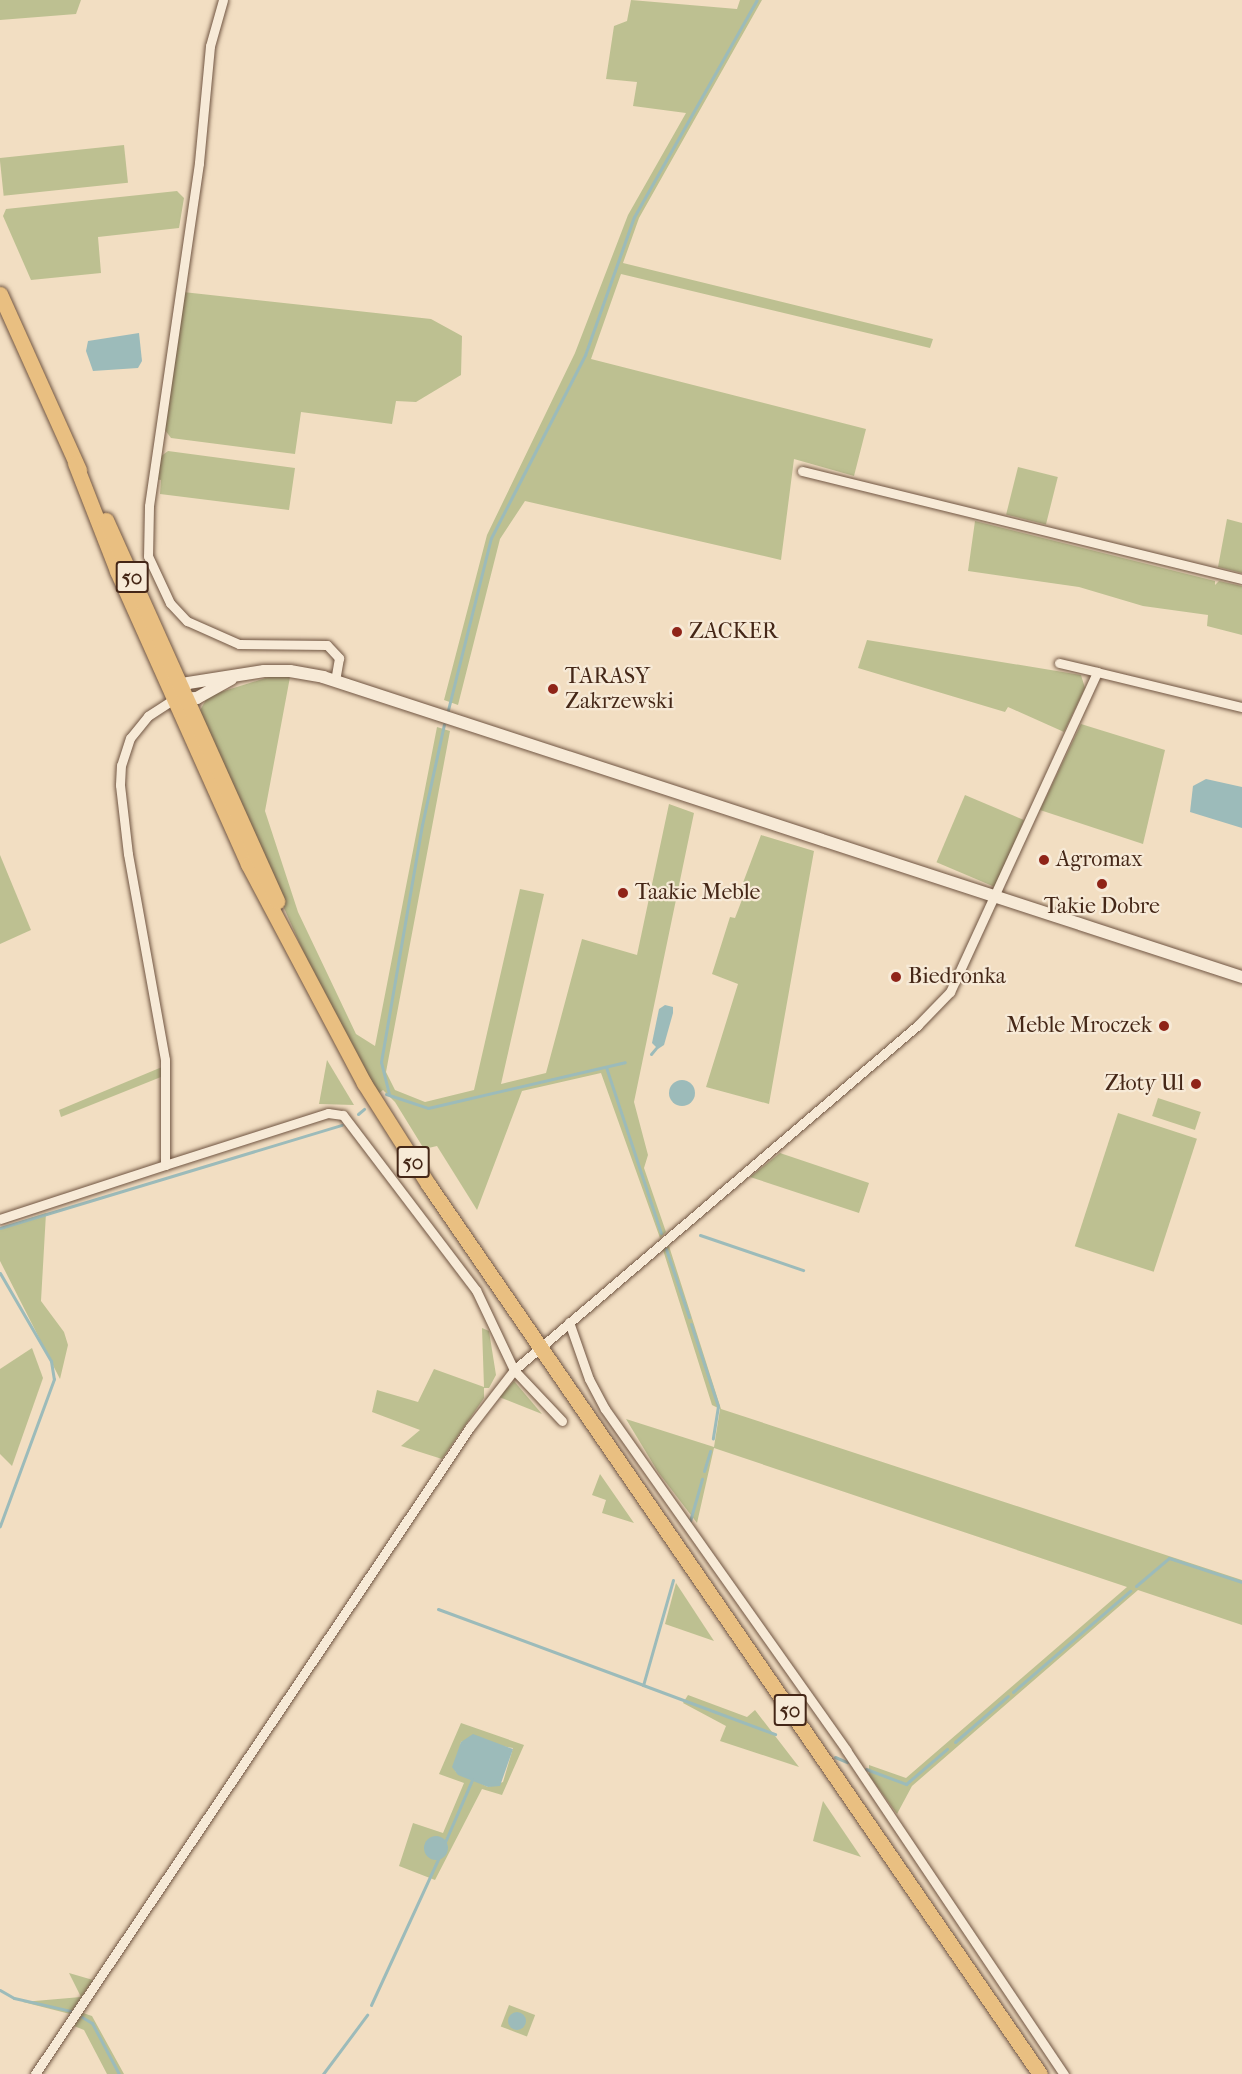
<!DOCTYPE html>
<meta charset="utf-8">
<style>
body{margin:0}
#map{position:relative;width:1242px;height:2074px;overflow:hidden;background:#f2dec2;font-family:"IM FELL French Canon",serif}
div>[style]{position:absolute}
.green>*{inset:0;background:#bdc091;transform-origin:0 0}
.water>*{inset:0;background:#9cbbba}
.round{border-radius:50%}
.stream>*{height:3px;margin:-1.5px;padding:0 1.5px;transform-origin:1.5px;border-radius:1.5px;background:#9cbbba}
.roads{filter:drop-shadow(0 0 2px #705542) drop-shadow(0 0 2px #705542)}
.minor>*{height:9px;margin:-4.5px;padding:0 4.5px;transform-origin:4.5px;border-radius:4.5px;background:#f7ead7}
.tertiary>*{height:12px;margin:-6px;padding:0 6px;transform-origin:6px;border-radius:6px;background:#f7ead7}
.primary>*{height:15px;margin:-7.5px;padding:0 7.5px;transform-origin:7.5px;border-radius:7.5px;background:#e9bf81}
.dots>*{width:16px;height:16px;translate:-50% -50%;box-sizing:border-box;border:3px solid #f7ead7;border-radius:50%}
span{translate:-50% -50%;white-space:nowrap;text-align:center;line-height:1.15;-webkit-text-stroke:4.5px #f7ead7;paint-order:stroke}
.shield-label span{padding:2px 4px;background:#f7ead7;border:2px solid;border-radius:4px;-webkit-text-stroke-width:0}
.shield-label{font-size:21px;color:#452717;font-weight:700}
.poi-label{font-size:22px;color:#452717}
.left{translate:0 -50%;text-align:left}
.right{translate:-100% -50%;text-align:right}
</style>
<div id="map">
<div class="green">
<div style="clip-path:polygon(0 0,81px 0,76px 14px,0 20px)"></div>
<div style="clip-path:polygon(631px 0,737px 9px,740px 0,762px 0,639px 218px,623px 263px,933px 339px,930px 348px,621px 274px,591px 359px,866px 429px,854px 476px,794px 459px,781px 560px,525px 501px,500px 539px,458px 705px,444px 700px,487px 535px,575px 353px,628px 215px,686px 113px,633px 106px,637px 82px,606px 79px,614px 26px,627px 21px)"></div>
<div style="left:124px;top:145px;width:38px;height:125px;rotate:84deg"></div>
<div style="clip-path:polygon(177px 191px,184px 198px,179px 228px,98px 237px,101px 273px,31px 280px,3px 216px,6px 209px)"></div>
<div style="clip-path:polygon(183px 292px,431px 319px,462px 336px,461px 375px,416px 402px,396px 401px,392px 424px,301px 412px,295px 454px,171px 438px,165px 430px)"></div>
<div style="clip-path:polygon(168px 451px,295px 468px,289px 510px,160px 494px,161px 480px,156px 479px,160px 457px)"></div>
<div style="left:1018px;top:467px;width:41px;height:49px;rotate:14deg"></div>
<div style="clip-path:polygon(1227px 519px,1242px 523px,1242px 573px,1218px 567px)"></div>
<div style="clip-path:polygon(975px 521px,1215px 581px,1215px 585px,1219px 581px,1242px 586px,1242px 635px,1207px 626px,1208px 615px,1143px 606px,1079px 587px,968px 571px)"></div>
<div style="clip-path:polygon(867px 640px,1081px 675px,1085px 688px,1064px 732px,1008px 707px,1005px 712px,858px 668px)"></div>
<div style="clip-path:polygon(269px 677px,290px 677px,265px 811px,298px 912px,356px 1034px,375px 1046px,437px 727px,450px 731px,386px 1072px,395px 1090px,425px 1102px,474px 1090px,520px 889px,544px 894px,501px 1084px,546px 1073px,582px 939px,637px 955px,669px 804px,694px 813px,634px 1102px,648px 1155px,644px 1168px,666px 1232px,660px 1238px,601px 1073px,522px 1091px,477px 1210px,437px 1146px,424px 1149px,395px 1102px,383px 1090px,378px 1094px,311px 969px,198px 714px,208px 696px)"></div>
<div style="clip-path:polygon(1081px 724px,1165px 750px,1143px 844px,1040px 810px)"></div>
<div style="left:965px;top:795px;width:64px;height:73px;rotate:23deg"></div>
<div style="clip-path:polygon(761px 835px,814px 851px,769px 1104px,706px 1087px,738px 984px,712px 974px,730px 917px,735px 918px,743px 897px,738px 896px)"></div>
<div style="clip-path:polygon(0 855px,31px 930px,0 944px)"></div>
<div style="clip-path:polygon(327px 1060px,354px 1105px,319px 1104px)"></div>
<div style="clip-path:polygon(162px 1067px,161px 1077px,61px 1117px,59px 1110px)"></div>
<div style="left:1158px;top:1098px;width:45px;height:19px;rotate:18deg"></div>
<div style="left:1118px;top:1113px;width:83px;height:140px;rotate:18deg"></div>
<div style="clip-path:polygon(780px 1153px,869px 1183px,859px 1213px,750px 1177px)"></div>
<div style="clip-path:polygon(46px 1213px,41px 1301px,64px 1332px,68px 1345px,60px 1379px,0 1261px,0 1228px)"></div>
<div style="clip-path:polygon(669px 1246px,721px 1409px,1242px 1580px,1242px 1625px,1138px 1590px,912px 1786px,897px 1814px,869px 1775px,869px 1765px,906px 1778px,1127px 1587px,714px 1448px,697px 1523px,658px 1472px,626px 1419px,714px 1447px,720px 1409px,712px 1405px,663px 1250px)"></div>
<div style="clip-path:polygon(482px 1328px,489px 1331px,496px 1375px,489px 1388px,484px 1388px,484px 1398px,442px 1459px,401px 1446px,420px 1430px,372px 1412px,377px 1390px,418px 1402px,434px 1369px,484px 1387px)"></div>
<div style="clip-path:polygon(32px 1348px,43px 1378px,12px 1466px,0 1454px,0 1369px)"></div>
<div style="clip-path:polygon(514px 1381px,542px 1414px,499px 1397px)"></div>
<div style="clip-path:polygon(600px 1474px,634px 1523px,602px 1513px,606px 1500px,592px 1495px)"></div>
<div style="clip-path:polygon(676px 1583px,714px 1641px,665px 1624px)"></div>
<div style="clip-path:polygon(688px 1695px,747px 1717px,755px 1710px,799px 1767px,720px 1741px,726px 1726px,683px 1703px)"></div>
<div style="clip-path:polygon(evenodd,461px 1723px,524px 1745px,502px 1795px,482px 1789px,435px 1880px,399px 1866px,413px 1823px,443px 1833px,464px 1783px,439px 1774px,461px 1723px,466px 1740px,513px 1748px,503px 1782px,488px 1787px,455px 1771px,461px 1742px,466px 1740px)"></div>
<div style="clip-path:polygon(823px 1801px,861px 1857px,813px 1841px)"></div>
<div style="clip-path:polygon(69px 1973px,93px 1980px,70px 2014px,23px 2002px,81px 1997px)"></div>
<div style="left:509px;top:2005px;width:28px;height:23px;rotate:21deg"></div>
<div style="clip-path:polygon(83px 2013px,92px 2016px,124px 2074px,107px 2074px,84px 2030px,74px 2026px)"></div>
</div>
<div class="water">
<div style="clip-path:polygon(139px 333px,142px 361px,138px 368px,93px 371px,86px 351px,88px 341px)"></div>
<div style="clip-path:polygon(1206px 779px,1242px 787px,1242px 828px,1190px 812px,1193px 786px)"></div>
<div style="clip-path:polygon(665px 1005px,673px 1007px,673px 1013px,664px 1045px,658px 1049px,652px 1043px,659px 1009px)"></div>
<div class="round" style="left:669px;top:1080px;width:26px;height:26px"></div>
<div style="clip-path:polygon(473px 1734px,513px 1749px,500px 1786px,488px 1787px,458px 1775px,452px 1767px,461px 1742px)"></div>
<div class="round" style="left:424px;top:1836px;width:24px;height:24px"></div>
<div class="round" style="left:508px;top:2012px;width:18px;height:18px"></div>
</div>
<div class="stream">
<div style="left:448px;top:710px;width:177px;rotate:-76deg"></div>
<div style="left:491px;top:538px;width:206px;rotate:-62.8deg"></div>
<div style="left:585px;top:355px;width:146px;rotate:-70.5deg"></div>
<div style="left:634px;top:217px;width:249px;rotate:-60.5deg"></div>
<div style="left:651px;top:1054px;width:8px;rotate:-50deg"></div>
<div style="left:606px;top:1067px;width:175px;rotate:71.7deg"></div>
<div style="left:386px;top:1094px;width:44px;rotate:18.4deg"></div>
<div style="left:428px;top:1108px;width:202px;rotate:-13.1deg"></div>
<div style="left:389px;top:1094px;width:33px;rotate:-104deg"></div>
<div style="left:381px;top:1062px;width:241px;rotate:-80.2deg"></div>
<div style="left:422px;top:825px;width:103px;rotate:-77.7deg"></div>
<div style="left:358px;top:1114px;width:8px;rotate:-40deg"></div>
<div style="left:0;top:1228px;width:357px;rotate:-16.8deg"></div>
<div style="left:700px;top:1235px;width:109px;rotate:18.8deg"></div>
<div style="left:666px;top:1249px;width:72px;rotate:71.3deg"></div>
<div style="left:0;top:1273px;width:102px;rotate:59.9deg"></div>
<div style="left:51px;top:1361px;width:18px;rotate:81deg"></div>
<div style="left:54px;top:1379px;width:157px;rotate:110.2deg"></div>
<div style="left:691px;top:1324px;width:86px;rotate:71.8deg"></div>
<div style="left:718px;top:1406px;width:33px;rotate:99deg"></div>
<div style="left:704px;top:1471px;width:21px;rotate:-73deg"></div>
<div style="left:690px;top:1521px;width:44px;rotate:-74.1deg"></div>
<div style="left:673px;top:1580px;width:109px;rotate:105.9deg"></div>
<div style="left:643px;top:1685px;width:141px;rotate:20.4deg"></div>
<div style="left:1136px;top:1586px;width:43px;rotate:-40.3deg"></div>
<div style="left:1169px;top:1558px;width:77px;rotate:18.2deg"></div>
<div style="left:438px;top:1609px;width:219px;rotate:20.3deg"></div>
<div style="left:1013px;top:1692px;width:155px;rotate:-40.8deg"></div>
<div style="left:955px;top:1742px;width:70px;rotate:-41deg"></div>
<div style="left:835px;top:1757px;width:13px;rotate:23deg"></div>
<div style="left:866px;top:1769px;width:43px;rotate:20.6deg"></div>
<div style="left:906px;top:1784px;width:54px;rotate:-40.5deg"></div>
<div style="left:445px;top:1842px;width:68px;rotate:-66.5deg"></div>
<div style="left:0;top:1990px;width:16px;rotate:30deg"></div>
<div style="left:14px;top:1998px;width:58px;rotate:12.8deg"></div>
<div style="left:371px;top:2005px;width:161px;rotate:-65.3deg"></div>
<div style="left:82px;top:2017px;width:12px;rotate:31deg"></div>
<div style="left:92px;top:2023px;width:58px;rotate:62.1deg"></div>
<div style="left:323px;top:2074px;width:74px;rotate:-53.3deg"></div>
</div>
<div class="roads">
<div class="minor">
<div style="left:223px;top:0;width:48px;rotate:105.8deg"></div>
<div style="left:210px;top:46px;width:118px;rotate:95.4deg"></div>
<div style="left:199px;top:163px;width:347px;rotate:98.3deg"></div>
<div style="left:149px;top:506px;width:50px;rotate:91.1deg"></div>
<div style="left:148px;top:556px;width:52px;rotate:64.9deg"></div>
<div style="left:170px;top:603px;width:25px;rotate:47deg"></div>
<div style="left:187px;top:621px;width:57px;rotate:23.9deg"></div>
<div style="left:239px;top:644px;width:88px;rotate:0.7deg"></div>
<div style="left:327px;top:645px;width:18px;rotate:47deg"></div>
<div style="left:339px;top:658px;width:22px;rotate:100deg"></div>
<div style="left:802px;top:471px;width:453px;rotate:13.8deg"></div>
<div style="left:1059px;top:663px;width:39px;rotate:13deg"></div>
<div style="left:174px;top:699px;width:31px;rotate:147deg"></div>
<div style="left:148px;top:716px;width:28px;rotate:129deg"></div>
<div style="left:130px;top:738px;width:28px;rotate:108deg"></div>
<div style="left:121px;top:765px;width:20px;rotate:93deg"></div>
<div style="left:120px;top:785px;width:69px;rotate:83.4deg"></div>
<div style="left:128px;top:854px;width:209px;rotate:79.8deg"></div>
<div style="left:165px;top:1060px;width:105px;rotate:90deg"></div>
<div style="left:165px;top:1165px;width:171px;rotate:-17.7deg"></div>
<div style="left:328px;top:1113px;width:15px;rotate:8deg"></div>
<div style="left:343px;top:1115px;width:220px;rotate:52.8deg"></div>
<div style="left:476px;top:1290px;width:89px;rotate:64.6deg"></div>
<div style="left:514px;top:1370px;width:70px;rotate:46.7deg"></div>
<div style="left:0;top:1219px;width:174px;rotate:-18.1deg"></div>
<div style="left:569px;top:1322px;width:60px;rotate:70.7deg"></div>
<div style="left:589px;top:1379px;width:34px;rotate:62deg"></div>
<div style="left:605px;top:1409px;width:418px;rotate:54.7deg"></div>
<div style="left:846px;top:1750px;width:391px;rotate:56.1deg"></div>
<div style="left:35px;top:2074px;width:780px;rotate:-56.09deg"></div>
<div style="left:470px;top:1427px;width:72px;rotate:-52.3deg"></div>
<div style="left:514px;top:1370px;width:531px;rotate:-40.5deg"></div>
<div style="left:918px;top:1025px;width:46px;rotate:-45.9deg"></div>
<div style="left:950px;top:992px;width:352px;rotate:-65.3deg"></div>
<div style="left:1097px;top:672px;width:149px;rotate:13.6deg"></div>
</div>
<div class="tertiary">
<div style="left:231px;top:679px;width:39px;rotate:151deg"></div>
<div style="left:197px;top:698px;width:23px;rotate:178deg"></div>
<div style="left:174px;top:699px;width:21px;rotate:-49deg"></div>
<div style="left:188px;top:683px;width:77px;rotate:-9deg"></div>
<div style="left:264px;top:671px;width:26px"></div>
<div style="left:290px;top:671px;width:34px;rotate:10deg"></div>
<div style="left:323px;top:677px;width:967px;rotate:18.08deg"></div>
</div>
<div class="primary">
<div style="left:0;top:294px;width:193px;rotate:65.8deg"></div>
<div style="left:75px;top:463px;width:116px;rotate:68.7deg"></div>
<div style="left:117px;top:571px;width:321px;rotate:65.9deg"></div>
<div style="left:248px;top:864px;width:248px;rotate:62.1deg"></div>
<div style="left:364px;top:1083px;width:120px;rotate:57.6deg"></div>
<div style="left:428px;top:1184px;width:1080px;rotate:55.49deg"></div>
<div style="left:106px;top:520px;width:418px;rotate:65.8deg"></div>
</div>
</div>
<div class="dots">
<div style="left:677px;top:632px;background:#8f2418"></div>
<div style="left:553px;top:689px;background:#8f2418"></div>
<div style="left:1044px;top:860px;background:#8f2418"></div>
<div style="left:1102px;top:884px;background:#8f2418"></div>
<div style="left:623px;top:893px;background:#8f2418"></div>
<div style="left:896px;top:977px;background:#8f2418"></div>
<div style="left:1164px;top:1026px;background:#8f2418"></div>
<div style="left:1196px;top:1084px;background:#8f2418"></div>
</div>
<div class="shield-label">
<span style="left:132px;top:577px">50</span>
<span style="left:413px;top:1162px">50</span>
<span style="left:790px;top:1710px">50</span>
</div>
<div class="poi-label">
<span class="left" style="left:689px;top:632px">ZACKER</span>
<span class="left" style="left:565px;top:689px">TARASY<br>Zakrzewski</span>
<span class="left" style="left:1056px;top:860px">Agromax</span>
<span class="left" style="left:635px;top:893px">Taakie Meble</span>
<span style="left:1102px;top:907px">Takie Dobre</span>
<span class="left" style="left:908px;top:977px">Biedronka</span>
<span class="right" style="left:1152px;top:1026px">Meble Mroczek</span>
<span class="right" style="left:1184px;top:1084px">Złoty Ul</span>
</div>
</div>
